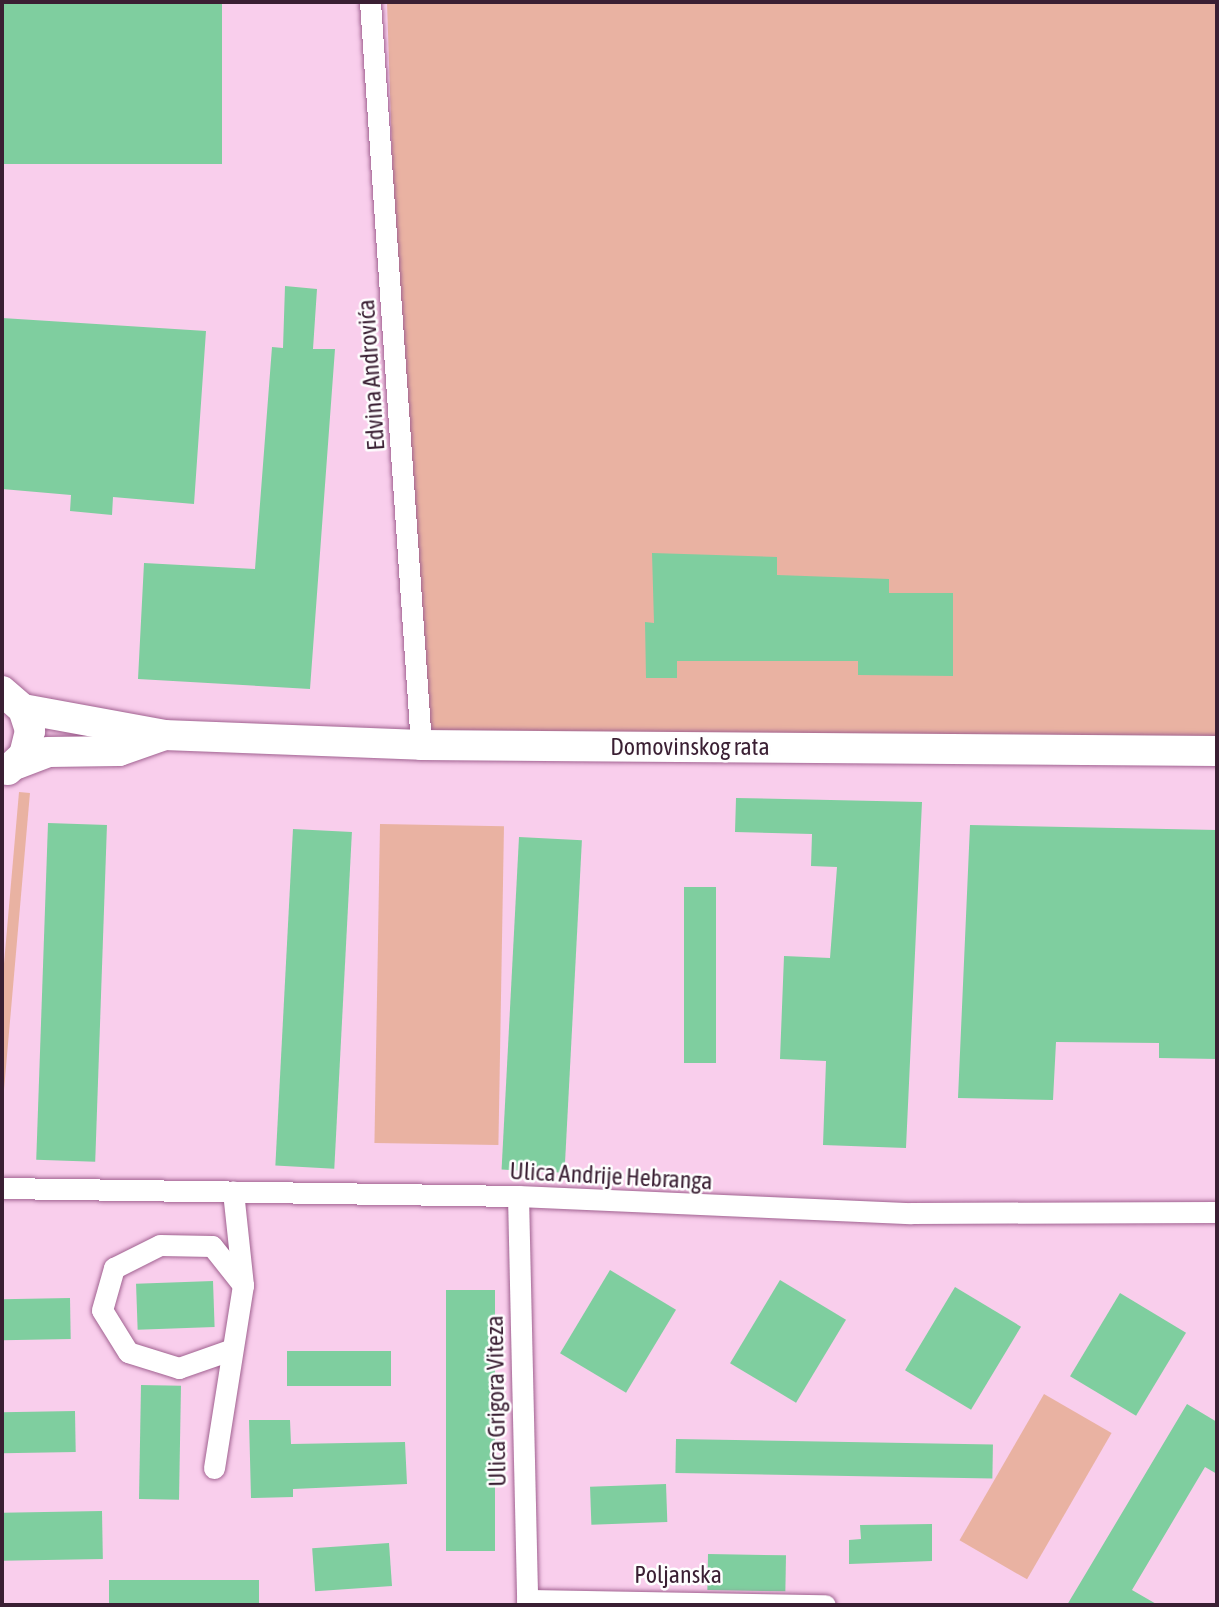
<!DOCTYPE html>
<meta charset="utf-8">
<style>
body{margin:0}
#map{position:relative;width:1219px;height:1607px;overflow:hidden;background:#f9ceec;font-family:"Asap Condensed",sans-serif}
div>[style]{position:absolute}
.green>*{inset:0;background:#e9b2a2;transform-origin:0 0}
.building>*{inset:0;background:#7fce9f;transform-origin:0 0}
.roads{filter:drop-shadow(0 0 2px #a06190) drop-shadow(0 0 2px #a06190)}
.minor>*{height:21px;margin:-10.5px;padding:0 10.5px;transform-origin:10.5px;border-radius:10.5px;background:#fff}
.secondary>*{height:30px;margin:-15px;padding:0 15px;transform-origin:15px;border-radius:15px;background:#fff}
span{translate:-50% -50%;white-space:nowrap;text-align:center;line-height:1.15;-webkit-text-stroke:5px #fefefe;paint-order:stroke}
.street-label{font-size:24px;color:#3a1f33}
.frame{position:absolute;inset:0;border:4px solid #3a1f33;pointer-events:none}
</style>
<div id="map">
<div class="green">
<div style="clip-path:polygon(387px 2px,1217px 2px,1217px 751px,421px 745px,401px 425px)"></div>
<div style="left:19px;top:792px;width:11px;height:350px;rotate:5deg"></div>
<div style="left:380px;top:824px;width:124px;height:319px;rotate:1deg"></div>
<div style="left:1044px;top:1394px;width:78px;height:169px;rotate:30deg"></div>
</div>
<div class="building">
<div style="left:2px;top:2px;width:220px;height:162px"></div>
<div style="clip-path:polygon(285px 286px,317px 289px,313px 349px,335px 349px,310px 689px,138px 679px,144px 563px,255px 569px,272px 347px,283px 348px)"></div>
<div style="clip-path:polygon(2px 318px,206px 331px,194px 504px,113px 497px,112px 515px,70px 511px,71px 495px,2px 489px)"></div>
<div style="clip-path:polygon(652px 553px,777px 557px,777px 575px,889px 579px,889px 593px,953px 593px,953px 676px,858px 675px,858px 661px,677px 661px,677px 678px,646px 678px,645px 622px,654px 623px)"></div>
<div style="clip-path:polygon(736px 798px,922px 802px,906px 1148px,823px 1145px,826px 1061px,780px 1059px,784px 956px,830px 958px,837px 867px,811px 866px,812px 834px,735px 832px)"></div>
<div style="left:48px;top:823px;width:59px;height:337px;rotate:2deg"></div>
<div style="clip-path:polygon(970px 825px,1217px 830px,1217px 1059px,1159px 1058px,1159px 1043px,1056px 1042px,1053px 1100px,958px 1098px)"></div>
<div style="left:293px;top:829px;width:59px;height:337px;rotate:3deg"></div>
<div style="left:519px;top:837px;width:63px;height:333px;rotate:3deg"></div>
<div style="left:684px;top:887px;width:32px;height:176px"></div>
<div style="left:610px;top:1270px;width:77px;height:97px;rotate:31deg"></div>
<div style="left:780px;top:1280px;width:77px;height:97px;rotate:31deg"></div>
<div style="left:213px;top:1281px;width:46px;height:77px;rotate:88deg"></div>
<div style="left:955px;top:1287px;width:77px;height:97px;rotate:31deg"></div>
<div style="left:446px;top:1290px;width:49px;height:261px"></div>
<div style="left:1120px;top:1293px;width:77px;height:97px;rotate:31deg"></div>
<div style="left:70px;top:1298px;width:41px;height:68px;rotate:89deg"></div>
<div style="left:391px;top:1351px;width:35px;height:104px;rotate:90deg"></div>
<div style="left:141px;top:1385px;width:40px;height:114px;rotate:1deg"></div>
<div style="clip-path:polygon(1187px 1404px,1217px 1422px,1217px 1474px,1205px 1467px,1132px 1590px,1158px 1605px,1067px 1605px)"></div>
<div style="left:75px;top:1411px;width:41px;height:73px;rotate:89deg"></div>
<div style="clip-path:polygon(249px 1420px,290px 1420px,291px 1444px,405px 1442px,407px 1484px,293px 1489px,293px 1497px,251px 1498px)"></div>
<div style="left:676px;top:1439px;width:317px;height:34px;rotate:1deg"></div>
<div style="left:666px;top:1484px;width:38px;height:76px;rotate:88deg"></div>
<div style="left:102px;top:1511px;width:48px;height:100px;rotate:89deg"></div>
<div style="clip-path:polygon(932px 1524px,932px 1561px,849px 1564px,849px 1540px,861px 1539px,860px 1525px)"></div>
<div style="left:389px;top:1543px;width:43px;height:77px;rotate:86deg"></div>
<div style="left:708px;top:1554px;width:78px;height:36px;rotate:1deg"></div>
<div style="left:259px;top:1580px;width:25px;height:150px;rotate:90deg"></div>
</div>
<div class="roads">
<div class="minor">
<div style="left:370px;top:2px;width:745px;rotate:86.07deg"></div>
<div style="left:2px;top:1188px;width:516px;rotate:0.89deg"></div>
<div style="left:518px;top:1196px;width:393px;rotate:2.5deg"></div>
<div style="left:911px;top:1213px;width:306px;rotate:-0.2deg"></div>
<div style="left:518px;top:1196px;width:409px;rotate:88.7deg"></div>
<div style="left:230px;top:1350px;width:54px;rotate:160.6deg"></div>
<div style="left:179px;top:1368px;width:53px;rotate:-162.6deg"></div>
<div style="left:128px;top:1352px;width:49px;rotate:-121.8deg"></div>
<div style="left:102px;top:1310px;width:44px;rotate:-74.1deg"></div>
<div style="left:114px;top:1268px;width:51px;rotate:-26.6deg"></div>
<div style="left:160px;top:1245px;width:52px;rotate:1.1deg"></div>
<div style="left:212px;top:1246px;width:50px;rotate:51.5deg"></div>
<div style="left:214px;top:1468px;width:185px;rotate:-81deg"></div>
<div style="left:243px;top:1285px;width:94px;rotate:-96.1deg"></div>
<div style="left:527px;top:1600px;width:298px;rotate:1deg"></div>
</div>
<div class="secondary">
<div style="left:2px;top:691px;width:28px;rotate:41deg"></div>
<div style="left:23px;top:709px;width:23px;rotate:72deg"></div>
<div style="left:30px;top:731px;width:25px;rotate:104deg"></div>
<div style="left:24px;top:755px;width:22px;rotate:137deg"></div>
<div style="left:23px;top:709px;width:143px;rotate:10.4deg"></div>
<div style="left:164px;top:735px;width:257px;rotate:2.2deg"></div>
<div style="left:421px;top:745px;width:796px;rotate:0.43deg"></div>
<div style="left:17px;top:764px;width:33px;rotate:-21deg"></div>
<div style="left:48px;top:752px;width:71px;rotate:-0.8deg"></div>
<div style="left:119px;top:751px;width:46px;rotate:-19.2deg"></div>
</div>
</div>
<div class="street-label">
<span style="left:371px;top:375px;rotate:-94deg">Edvina Androvića</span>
<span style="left:690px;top:747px">Domovinskog rata</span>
<span style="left:611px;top:1176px;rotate:3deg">Ulica Andrije Hebranga</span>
<span style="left:496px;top:1401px;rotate:-91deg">Ulica Grigora Viteza</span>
<span style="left:678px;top:1575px">Poljanska</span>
</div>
<div class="frame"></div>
</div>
